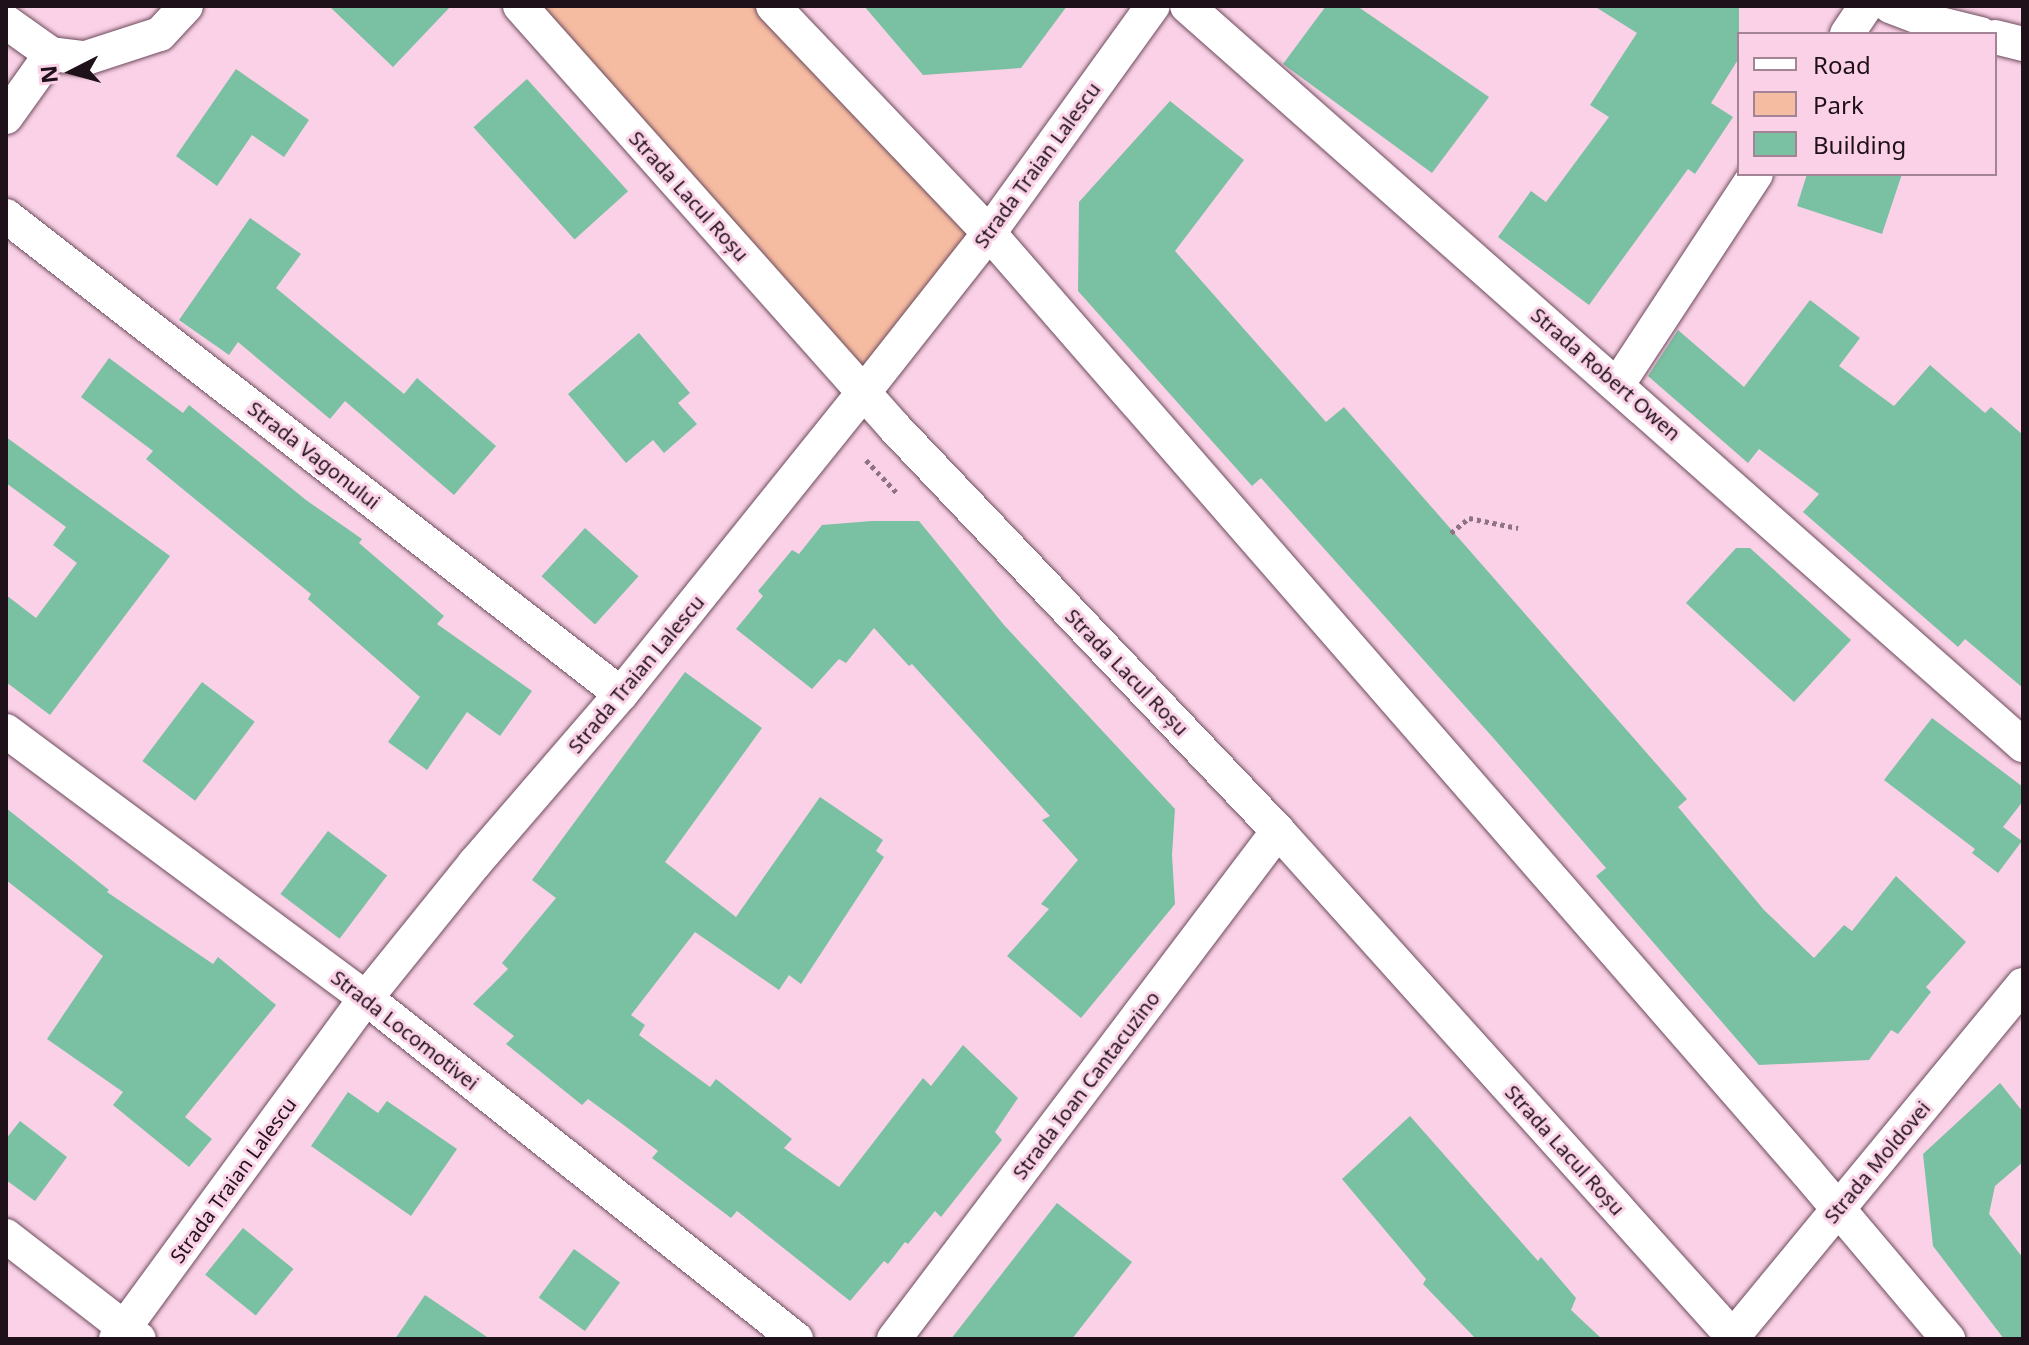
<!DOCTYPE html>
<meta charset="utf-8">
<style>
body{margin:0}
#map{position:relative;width:2029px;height:1345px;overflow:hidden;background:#fad1e6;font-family:"Noto Sans",sans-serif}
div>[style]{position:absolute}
.green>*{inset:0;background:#f6bca2}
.building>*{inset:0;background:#7ac0a3;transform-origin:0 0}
.path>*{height:5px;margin-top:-2.5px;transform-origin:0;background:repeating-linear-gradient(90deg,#8f7382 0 4px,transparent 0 8px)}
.roads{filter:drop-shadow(0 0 2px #6d4b5d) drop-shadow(0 0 2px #6d4b5d)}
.street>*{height:34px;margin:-17px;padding:0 17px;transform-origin:17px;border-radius:17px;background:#fff}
span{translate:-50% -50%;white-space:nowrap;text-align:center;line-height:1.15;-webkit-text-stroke:6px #fad1e6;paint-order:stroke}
.street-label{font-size:20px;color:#1f1119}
.frame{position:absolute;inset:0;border:8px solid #1f1119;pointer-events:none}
.legend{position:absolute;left:1737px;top:32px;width:260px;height:144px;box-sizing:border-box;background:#fad1e6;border:2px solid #a28494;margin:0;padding:10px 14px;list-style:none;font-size:24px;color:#1f1119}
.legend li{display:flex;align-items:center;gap:16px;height:40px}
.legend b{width:40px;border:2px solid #a28494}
.north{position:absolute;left:32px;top:32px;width:80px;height:80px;-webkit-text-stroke:6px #fad1e6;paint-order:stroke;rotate:264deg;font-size:22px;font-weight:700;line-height:32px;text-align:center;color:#1f1119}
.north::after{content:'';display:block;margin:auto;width:28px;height:36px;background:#1f1119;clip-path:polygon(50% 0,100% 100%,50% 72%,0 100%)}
</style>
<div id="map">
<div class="green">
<div style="clip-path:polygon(523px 6px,786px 6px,989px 233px,864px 392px)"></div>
</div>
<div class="building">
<div style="clip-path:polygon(329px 6px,451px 6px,393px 67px)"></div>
<div style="clip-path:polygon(864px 6px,1067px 6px,1021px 68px,923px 75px)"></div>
<div style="clip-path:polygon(1326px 6px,1357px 6px,1489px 97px,1432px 173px,1283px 64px)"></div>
<div style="clip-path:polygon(1594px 6px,1739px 6px,1739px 58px,1711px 103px,1733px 117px,1695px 174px,1688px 169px,1589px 305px,1498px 237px,1531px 191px,1546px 202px,1609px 117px,1590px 105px,1637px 33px)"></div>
<div style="clip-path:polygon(236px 69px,309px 120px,284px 157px,252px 135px,217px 186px,176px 156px)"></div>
<div style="left:527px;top:79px;width:151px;height:72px;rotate:48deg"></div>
<div style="clip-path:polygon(1170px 101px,1244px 160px,1175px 251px,1326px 422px,1344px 407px,1687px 799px,1678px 807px,1764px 910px,1814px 958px,1844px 925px,1852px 931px,1896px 876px,1966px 942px,1926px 987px,1931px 992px,1898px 1034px,1891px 1030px,1869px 1060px,1759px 1065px,1596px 876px,1606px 868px,1496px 741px,1261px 478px,1252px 486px,1078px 291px,1079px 202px)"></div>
<div style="clip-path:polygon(1807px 174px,1902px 174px,1882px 234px,1797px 206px)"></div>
<div style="clip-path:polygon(250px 218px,301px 254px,276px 288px,404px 394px,417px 378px,496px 446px,454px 495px,345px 401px,330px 419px,238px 342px,229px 355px,179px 320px)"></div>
<div style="clip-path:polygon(1810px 300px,1860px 338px,1839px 366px,1894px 406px,1930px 365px,1985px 413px,1991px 407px,2023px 435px,2023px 688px,1965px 639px,1958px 647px,1803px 512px,1819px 494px,1759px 449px,1748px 463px,1648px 376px,1678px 330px,1744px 387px)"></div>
<div style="clip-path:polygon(639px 333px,690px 393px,678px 403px,697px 424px,664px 453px,653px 440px,626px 463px,568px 394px)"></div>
<div style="clip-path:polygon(109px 358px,183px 413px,189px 405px,306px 500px,362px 539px,359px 543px,444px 616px,437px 624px,532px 691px,500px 736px,467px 712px,427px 770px,388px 742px,420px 697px,308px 599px,311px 594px,146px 459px,153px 451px,81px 397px)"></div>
<div style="clip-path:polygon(6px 437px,170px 556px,50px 715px,6px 682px,6px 595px,36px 618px,77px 563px,53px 545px,66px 527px,6px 483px)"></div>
<div style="clip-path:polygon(872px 521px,919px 521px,1004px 625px,1175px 809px,1172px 855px,1175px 904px,1081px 1018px,1007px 956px,1049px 909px,1041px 904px,1078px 860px,1042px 820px,1050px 816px,912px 664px,909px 666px,874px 628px,846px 663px,839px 659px,812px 689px,736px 629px,763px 596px,758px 591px,792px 550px,799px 554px,822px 525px)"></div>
<div style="left:585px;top:528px;width:72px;height:65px;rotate:42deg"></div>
<div style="clip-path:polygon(1736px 548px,1750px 548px,1851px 640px,1794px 702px,1686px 603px)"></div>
<div style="clip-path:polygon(685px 672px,762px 728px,665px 862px,736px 917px,820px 797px,883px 840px,876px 851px,884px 857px,801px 984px,789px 975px,779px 990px,695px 932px,631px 1015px,645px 1025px,639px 1035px,710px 1087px,716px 1079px,792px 1139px,784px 1148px,839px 1187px,923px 1078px,931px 1086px,963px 1045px,1018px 1098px,995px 1132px,1002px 1140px,941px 1217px,935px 1211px,908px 1244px,905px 1242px,888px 1264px,884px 1261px,850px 1301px,737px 1211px,731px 1218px,652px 1158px,658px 1151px,621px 1123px,588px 1099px,582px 1105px,506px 1044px,514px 1036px,473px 1004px,508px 969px,502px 963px,556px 898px,532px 880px)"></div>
<div style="left:202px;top:682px;width:66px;height:99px;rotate:37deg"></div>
<div style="clip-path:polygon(1932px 718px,2023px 787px,2023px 801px,2003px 827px,2022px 841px,1998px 873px,1972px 853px,1975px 849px,1884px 780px)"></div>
<div style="clip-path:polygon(6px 808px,109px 890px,107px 892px,213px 964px,218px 957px,276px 1005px,185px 1117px,212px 1139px,189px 1167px,113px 1105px,123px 1092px,47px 1039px,103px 956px,6px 880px)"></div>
<div style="left:328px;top:831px;width:74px;height:79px;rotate:37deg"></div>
<div style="clip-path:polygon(2000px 1083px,2023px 1112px,2023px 1162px,1995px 1186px,1989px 1214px,2023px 1258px,2023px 1339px,2004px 1339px,1933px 1246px,1923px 1154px)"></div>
<div style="clip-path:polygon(348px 1092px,378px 1113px,387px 1101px,457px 1149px,411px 1216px,311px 1146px)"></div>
<div style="clip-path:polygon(1410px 1116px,1538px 1261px,1541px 1257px,1576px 1298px,1571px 1310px,1602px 1339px,1476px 1339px,1423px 1284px,1426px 1279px,1342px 1179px)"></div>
<div style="clip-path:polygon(20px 1121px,67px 1157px,35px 1201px,6px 1180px,6px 1139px)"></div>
<div style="clip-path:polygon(1057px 1203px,1132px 1262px,1072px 1339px,951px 1339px)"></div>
<div style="left:243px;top:1228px;width:65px;height:60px;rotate:39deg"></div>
<div style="left:574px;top:1249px;width:57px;height:60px;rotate:36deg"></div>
<div style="clip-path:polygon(425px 1295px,490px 1339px,395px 1339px)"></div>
</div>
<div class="path">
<div style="left:866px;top:460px;width:45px;rotate:46.8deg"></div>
<div style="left:1451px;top:533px;width:23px;rotate:-40deg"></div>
<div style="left:1469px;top:518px;width:50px;rotate:11.5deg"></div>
</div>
<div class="roads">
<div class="street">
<div style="left:520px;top:6px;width:565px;rotate:48.37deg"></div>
<div style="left:895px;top:428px;width:556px;rotate:46.46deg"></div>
<div style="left:1278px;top:831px;width:683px;rotate:48.03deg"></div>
<div style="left:773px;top:6px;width:313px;rotate:46.4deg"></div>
<div style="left:989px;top:233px;width:1245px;rotate:48.94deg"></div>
<div style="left:1807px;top:1172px;width:219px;rotate:49.8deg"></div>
<div style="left:1187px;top:6px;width:1116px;rotate:41.48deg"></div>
<div style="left:1890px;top:6px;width:45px;rotate:20.9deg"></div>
<div style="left:1932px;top:22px;width:50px;rotate:13.8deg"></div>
<div style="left:6px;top:22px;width:55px;rotate:35.4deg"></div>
<div style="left:51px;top:54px;width:35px;rotate:7deg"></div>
<div style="left:86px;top:58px;width:78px;rotate:-18deg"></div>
<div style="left:160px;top:34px;width:38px;rotate:-47deg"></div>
<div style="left:1847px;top:34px;width:34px;rotate:-56deg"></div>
<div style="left:1995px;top:37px;width:29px;rotate:14deg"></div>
<div style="left:6px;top:117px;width:77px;rotate:-54.5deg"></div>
<div style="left:6px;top:216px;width:779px;rotate:37.86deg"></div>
<div style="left:1618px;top:384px;width:251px;rotate:-56.7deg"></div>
<div style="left:6px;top:731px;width:448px;rotate:36.6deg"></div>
<div style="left:366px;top:998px;width:549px;rotate:38.42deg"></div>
<div style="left:6px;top:1236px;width:168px;rotate:37.8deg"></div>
<div style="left:116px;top:1339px;width:423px;rotate:-53.8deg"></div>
<div style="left:366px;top:998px;width:174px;rotate:-51.1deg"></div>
<div style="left:475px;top:863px;width:223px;rotate:-49.2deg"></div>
<div style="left:621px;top:694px;width:388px;rotate:-51.2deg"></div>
<div style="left:864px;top:392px;width:202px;rotate:-51.8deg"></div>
<div style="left:989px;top:233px;width:280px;rotate:-54.2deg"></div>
<div style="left:894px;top:1339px;width:637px;rotate:-52.91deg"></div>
<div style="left:1731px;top:1339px;width:459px;rotate:-50.5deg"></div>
</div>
</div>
<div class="street-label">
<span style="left:1037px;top:165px;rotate:-54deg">Strada Traian Lalescu</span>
<span style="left:689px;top:196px;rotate:48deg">Strada Lacul Roșu</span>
<span style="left:1606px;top:374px;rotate:41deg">Strada Robert Owen</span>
<span style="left:314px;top:455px;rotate:38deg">Strada Vagonului</span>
<span style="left:1127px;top:672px;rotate:46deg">Strada Lacul Roșu</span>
<span style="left:636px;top:674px;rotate:-50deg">Strada Traian Lalescu</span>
<span style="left:405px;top:1030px;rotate:38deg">Strada Locomotivei</span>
<span style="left:1086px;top:1085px;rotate:-53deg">Strada Ioan Cantacuzino</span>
<span style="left:1565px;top:1150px;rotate:48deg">Strada Lacul Roșu</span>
<span style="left:1877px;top:1162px;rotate:-50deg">Strada Moldovei</span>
<span style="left:233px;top:1180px;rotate:-54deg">Strada Traian Lalescu</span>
</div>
<div class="frame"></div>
<ul class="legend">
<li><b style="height:10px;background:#fff"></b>Road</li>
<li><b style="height:22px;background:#f6bca2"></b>Park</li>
<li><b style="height:22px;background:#7ac0a3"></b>Building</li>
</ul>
<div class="north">N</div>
</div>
